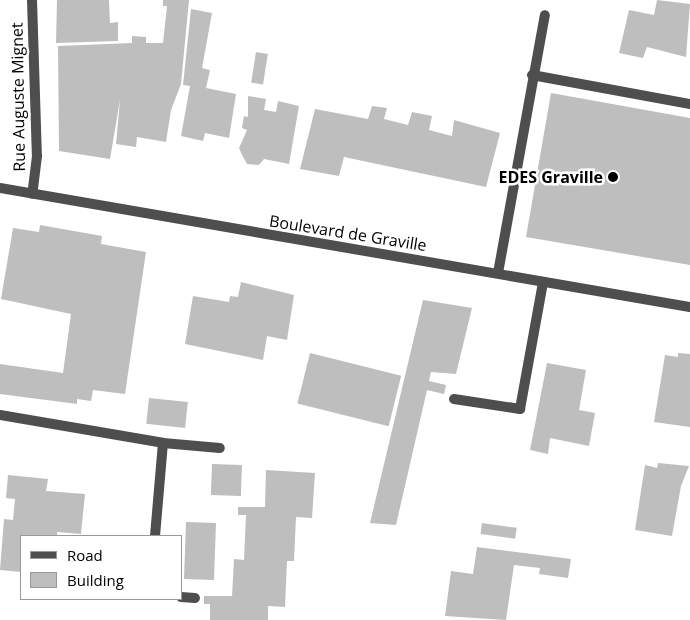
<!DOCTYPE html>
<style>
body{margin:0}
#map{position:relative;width:690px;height:620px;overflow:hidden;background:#fff;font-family:"Open Sans",sans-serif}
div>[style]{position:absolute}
.building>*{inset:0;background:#bebebe;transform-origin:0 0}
.service>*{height:10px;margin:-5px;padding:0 5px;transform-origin:5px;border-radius:5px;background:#4e4e4e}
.minor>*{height:10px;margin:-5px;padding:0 5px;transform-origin:5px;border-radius:5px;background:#4e4e4e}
.dots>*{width:14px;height:14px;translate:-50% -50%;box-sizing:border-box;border:2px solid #fff;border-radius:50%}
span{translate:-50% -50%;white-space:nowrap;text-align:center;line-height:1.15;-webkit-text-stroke:5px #fff;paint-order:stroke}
.street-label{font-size:16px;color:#000}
.poi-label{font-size:16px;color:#000;font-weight:700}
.right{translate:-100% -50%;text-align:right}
.legend{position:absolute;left:20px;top:535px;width:162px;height:65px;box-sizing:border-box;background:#fff;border:1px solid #999;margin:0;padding:6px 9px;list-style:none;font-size:15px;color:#000}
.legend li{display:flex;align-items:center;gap:10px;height:25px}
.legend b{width:25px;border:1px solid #999}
</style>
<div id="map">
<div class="building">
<div style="clip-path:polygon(57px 0,109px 0,110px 23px,118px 22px,118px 41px,56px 43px)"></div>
<div style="clip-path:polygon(163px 0,189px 0,181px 84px,171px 110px,166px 142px,137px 137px,136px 147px,116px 144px,120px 100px,110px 159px,59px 151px,58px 46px,132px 43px,132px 36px,146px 37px,146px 43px,163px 43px,167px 6px,163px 6px)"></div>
<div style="clip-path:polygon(657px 0,690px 4px,686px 57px,647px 47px,643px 58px,619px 53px,629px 10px,654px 15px)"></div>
<div style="clip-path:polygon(191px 9px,212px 13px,202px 68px,210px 70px,206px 88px,236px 94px,229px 138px,205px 133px,203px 141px,181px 136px,190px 86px,183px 85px)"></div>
<div style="left:256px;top:52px;width:12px;height:31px;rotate:9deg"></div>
<div style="clip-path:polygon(551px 93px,690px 118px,690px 265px,526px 237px)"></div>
<div style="clip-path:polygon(248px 96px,266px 99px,264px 110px,276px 112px,278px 101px,299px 106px,289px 164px,264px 159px,259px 165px,247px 164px,242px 155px,239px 148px,247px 130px,242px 128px,244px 116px,248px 117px)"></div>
<div style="clip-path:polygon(372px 106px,387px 108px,384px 119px,408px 125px,412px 112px,432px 116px,429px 130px,452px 136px,454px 120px,500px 133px,486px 187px,344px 157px,339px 176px,300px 169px,315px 109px,368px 119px)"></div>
<div style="clip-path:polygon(40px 225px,102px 236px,101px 244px,146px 252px,125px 394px,93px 390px,91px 401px,77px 399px,77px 404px,0 394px,0 364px,63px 373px,71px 314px,1px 299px,13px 228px,39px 232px)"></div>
<div style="clip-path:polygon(241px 282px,294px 295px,287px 340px,267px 336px,263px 360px,185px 344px,193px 296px,229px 302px,230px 296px,238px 297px)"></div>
<div style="clip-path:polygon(423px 300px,472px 308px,456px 374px,431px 372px,429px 381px,446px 385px,444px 394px,427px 390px,396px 525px,370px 523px)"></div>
<div style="left:310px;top:353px;width:94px;height:52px;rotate:14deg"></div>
<div style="clip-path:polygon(678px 353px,690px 354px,690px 427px,654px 422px,665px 355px,678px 357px)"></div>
<div style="clip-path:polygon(547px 363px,586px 370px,579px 410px,595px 413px,589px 446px,550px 438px,548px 454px,530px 450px)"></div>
<div style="left:149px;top:398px;width:39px;height:26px;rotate:6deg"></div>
<div style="clip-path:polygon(658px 463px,689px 466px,681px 486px,672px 536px,635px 530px,645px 465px,657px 468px)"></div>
<div style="left:212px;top:464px;width:30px;height:31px;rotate:2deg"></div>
<div style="clip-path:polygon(266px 470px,315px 473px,312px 518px,296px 517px,294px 561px,287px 561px,285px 607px,268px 606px,268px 620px,210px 620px,210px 604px,204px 604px,204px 596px,232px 596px,234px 559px,244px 560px,246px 515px,238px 515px,238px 507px,265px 507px)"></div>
<div style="clip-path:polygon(8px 475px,48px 479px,46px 491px,85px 494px,81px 534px,57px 532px,57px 536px,21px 536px,21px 572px,0 570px,4px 519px,13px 520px,15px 499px,6px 498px)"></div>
<div style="left:186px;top:522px;width:30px;height:57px;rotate:2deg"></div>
<div style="left:482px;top:523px;width:35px;height:11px;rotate:8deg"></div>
<div style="clip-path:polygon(477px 547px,571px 559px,568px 578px,539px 574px,540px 568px,514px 565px,506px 620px,445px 616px,451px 571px,473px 574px)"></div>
</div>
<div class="service">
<div style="left:532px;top:75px;width:161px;rotate:10.4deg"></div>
<div style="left:498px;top:273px;width:262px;rotate:-79.7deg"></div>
<div style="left:454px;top:399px;width:67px;rotate:8.6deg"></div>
<div style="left:520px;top:409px;width:129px;rotate:-79.7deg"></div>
<div style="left:155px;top:536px;width:93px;rotate:-85.1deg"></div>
<div style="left:181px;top:597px;width:14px;rotate:4deg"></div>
</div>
<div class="minor">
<div style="left:32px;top:0;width:156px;rotate:88.2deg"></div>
<div style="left:37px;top:156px;width:38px;rotate:97deg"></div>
<div style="left:0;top:188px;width:700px;rotate:9.79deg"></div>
<div style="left:0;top:415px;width:165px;rotate:9.7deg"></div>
<div style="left:163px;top:443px;width:57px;rotate:5deg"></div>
</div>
<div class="dots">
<div style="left:613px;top:177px;background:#000"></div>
</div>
<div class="street-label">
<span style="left:18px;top:97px;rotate:-91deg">Rue Auguste Mignet</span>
<span style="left:348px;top:233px;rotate:9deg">Boulevard de Graville</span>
</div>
<div class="poi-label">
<span class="right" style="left:603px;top:177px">EDES Graville</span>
</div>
<ul class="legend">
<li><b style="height:6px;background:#4e4e4e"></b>Road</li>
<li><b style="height:14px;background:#bebebe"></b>Building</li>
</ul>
</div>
